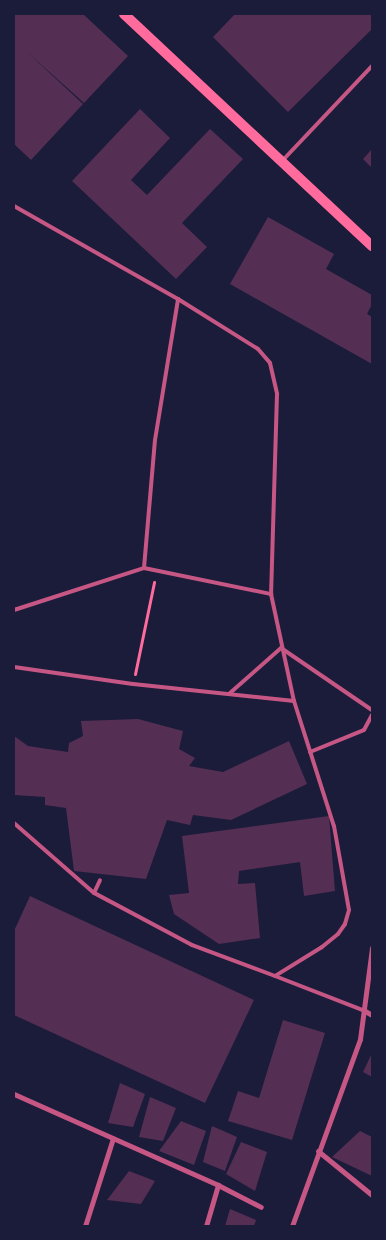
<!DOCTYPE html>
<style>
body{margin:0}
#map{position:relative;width:386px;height:1240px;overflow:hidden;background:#1b1b3a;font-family:Jost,sans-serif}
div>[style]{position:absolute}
.building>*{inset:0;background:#542f53}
.path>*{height:3px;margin:-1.5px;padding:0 1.5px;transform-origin:1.5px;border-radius:1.5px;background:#ff6b9d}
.service>*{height:4px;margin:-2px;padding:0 2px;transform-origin:2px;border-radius:2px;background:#c65784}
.minor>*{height:5px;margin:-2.5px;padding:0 2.5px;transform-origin:2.5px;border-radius:2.5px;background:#c65784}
.secondary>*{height:10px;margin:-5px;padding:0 5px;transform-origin:5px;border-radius:5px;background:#ff6b9d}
span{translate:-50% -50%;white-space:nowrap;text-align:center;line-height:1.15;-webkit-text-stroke:4.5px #1b1b3a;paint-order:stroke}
.frame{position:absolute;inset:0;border:15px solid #1b1b3a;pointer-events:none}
</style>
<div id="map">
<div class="building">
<div style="clip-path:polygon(14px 14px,83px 14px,128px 56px,84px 103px,26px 51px,83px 104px,31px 160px,14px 144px)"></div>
<div style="clip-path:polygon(235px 14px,372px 14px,372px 29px,288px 112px,213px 37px)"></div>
<div style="clip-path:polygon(140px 109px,170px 138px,131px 180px,147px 195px,210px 129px,243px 159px,182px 223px,207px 247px,176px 279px,72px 181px)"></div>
<div style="clip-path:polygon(372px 149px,372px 168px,363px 159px)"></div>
<div style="clip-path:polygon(268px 217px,334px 254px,326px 269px,372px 295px,372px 304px,367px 314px,372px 317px,372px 364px,230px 284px)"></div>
<div style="clip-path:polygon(138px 719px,183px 731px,179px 749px,195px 758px,189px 766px,223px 772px,289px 741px,307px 784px,231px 820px,193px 815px,190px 825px,167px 820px,146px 879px,74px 871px,66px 808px,45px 805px,45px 797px,14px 795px,14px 736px,28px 746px,68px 752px,69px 743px,83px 736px,81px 721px)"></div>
<div style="clip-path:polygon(329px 816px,335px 891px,304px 896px,300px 862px,239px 871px,238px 884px,255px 883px,260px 938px,219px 944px,174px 914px,169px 895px,189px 893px,182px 836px)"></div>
<div style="clip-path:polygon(30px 896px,254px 1000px,205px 1103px,14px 1015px,14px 931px)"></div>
<div style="clip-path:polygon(283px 1020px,325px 1033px,292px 1140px,228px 1121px,238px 1091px,259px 1098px)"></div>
<div style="clip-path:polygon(372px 1053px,372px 1077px,363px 1072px)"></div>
<div style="clip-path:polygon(120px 1083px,145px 1094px,133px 1127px,108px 1123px)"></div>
<div style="clip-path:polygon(150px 1097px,176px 1108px,163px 1141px,139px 1137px)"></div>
<div style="clip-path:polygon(181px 1121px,206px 1131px,194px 1165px,159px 1151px)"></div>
<div style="clip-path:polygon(212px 1126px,237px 1137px,225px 1171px,203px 1162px)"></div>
<div style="clip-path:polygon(360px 1131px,372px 1137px,372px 1176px,332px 1157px)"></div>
<div style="clip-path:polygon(241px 1142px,267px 1152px,255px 1191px,226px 1174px)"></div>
<div style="clip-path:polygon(129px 1171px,155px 1181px,141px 1204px,107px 1200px)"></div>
<div style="clip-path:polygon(230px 1209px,256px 1220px,254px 1226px,225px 1226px)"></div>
</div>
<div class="path">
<div style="left:135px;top:674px;width:94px;rotate:-78.3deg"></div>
</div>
<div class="service">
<div style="left:283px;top:160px;width:129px;rotate:-46.6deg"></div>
<div style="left:14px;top:206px;width:189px;rotate:29.6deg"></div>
<div style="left:178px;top:299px;width:94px;rotate:32deg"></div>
<div style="left:258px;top:349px;width:18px;rotate:49deg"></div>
<div style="left:270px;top:363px;width:32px;rotate:77deg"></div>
<div style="left:277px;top:394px;width:200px;rotate:91.7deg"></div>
<div style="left:271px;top:594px;width:109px;rotate:77.9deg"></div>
<div style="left:294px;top:701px;width:131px;rotate:72.3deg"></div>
<div style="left:334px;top:826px;width:85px;rotate:79.9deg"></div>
<div style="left:349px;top:910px;width:15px;rotate:106deg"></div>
<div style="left:345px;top:924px;width:12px;rotate:125deg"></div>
<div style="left:338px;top:934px;width:21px;rotate:141deg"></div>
<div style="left:322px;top:947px;width:55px;rotate:148.3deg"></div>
<div style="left:275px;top:976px;width:89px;rotate:-159.5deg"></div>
<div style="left:192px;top:945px;width:111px;rotate:-152deg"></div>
<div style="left:94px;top:893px;width:106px;rotate:-138.8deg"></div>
<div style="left:144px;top:568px;width:128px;rotate:-85.1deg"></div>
<div style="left:155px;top:440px;width:143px;rotate:-80.7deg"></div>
<div style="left:14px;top:610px;width:137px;rotate:-17.9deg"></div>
<div style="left:144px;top:568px;width:130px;rotate:11.6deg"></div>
<div style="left:14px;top:667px;width:120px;rotate:8.1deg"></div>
<div style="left:133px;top:684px;width:162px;rotate:6deg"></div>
<div style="left:230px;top:693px;width:68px;rotate:-41.4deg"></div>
<div style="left:281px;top:648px;width:110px;rotate:34.3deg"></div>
<div style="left:310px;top:752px;width:58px;rotate:-22.2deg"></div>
<div style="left:364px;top:730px;width:17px;rotate:-62deg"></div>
<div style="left:94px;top:893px;width:14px;rotate:-65deg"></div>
<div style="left:275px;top:976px;width:97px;rotate:21.3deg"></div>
</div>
<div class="minor">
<div style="left:365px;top:1011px;width:8px;rotate:30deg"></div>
<div style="left:14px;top:1094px;width:223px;rotate:24deg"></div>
<div style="left:218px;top:1185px;width:48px;rotate:27.1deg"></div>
<div style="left:318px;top:1151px;width:70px;rotate:39.2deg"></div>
<div style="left:85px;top:1226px;width:92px;rotate:-72.3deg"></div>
<div style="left:206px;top:1226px;width:43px;rotate:-73.7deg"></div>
<div style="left:292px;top:1226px;width:199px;rotate:-70deg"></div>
<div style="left:360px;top:1039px;width:92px;rotate:-82.5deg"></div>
</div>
<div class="secondary">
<div style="left:124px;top:14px;width:340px;rotate:43.1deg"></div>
</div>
<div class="frame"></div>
</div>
